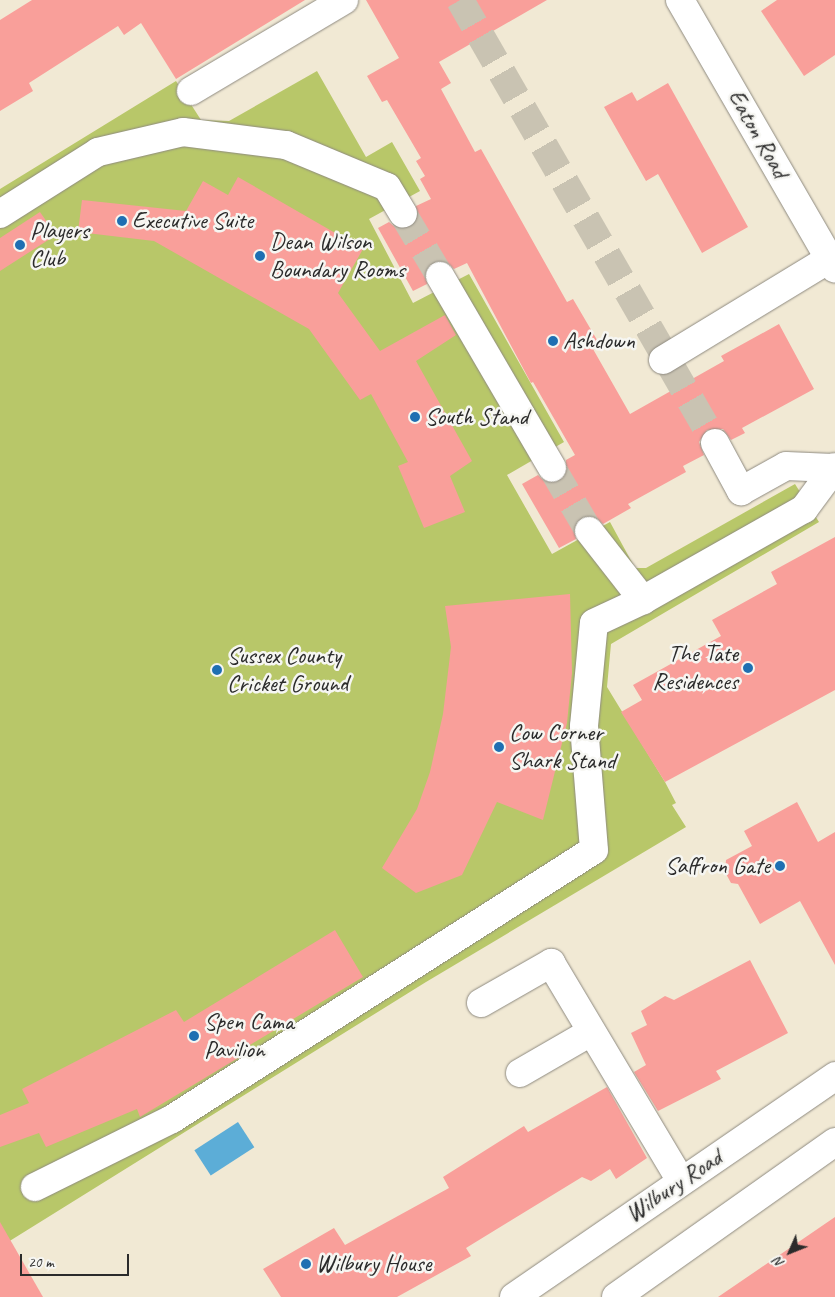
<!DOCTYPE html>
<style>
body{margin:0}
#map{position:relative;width:835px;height:1297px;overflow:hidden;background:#f1e9d4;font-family:Caveat,sans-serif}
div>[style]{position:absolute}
.green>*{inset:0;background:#b8c769}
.water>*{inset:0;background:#5cadd7;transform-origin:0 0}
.building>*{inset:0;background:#f99f9a}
.minor-tunnel>*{height:28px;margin-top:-14px;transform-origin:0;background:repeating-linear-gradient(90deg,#c9c3b2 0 28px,transparent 0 42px)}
.roads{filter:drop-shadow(0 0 1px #8e8a80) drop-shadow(0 0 1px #8e8a80)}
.minor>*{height:28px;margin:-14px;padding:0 14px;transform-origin:14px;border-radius:14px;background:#fff}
.dots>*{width:14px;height:14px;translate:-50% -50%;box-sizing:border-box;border:2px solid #f6f6f2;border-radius:50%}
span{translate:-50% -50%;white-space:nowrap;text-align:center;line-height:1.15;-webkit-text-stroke:5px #f6f6f2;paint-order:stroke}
.street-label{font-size:24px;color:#2b2b2b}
.poi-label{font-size:24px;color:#2b2b2b}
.left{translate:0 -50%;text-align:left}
.right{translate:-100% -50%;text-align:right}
.north{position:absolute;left:765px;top:1227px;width:50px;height:50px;-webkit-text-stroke:4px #f6f6f2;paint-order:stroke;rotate:226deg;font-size:14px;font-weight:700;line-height:20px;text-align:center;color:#2b2b2b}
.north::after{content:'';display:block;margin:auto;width:18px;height:22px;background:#2b2b2b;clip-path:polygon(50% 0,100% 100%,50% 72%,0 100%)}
.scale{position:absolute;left:20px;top:1254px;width:109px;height:22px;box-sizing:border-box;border:2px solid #2b2b2b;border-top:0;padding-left:6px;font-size:15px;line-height:18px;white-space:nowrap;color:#2b2b2b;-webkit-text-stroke:4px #f6f6f2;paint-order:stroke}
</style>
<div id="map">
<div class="green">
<div style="clip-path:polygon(317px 71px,366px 157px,392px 142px,420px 191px,369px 219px,413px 303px,469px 274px,564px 442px,507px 475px,552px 554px,610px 522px,635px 568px,646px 568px,795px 484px,819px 522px,611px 644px,607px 687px,665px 782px,676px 803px,672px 805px,686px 827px,426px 982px,0 1247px,0 189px,176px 81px,201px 120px,229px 121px)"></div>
</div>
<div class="water">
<div style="left:238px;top:1122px;width:30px;height:52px;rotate:57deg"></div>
</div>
<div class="building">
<div style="clip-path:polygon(32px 0,305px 0,176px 79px,141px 23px,124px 35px,118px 26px,29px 83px,33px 91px,0 111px,0 20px)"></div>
<div style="clip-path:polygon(366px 0,547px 0,439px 62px,451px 83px,441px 89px,475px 152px,481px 149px,567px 302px,573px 299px,600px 345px,593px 349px,630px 414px,724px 361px,721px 356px,779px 324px,814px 389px,742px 428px,745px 433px,731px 440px,723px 429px,707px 430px,699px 442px,704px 455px,683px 466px,686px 472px,628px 504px,631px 508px,603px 524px,594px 516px,580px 518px,574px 526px,576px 539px,559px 548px,522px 484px,538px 475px,545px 482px,559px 482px,566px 475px,566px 460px,575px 455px,533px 382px,531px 383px,467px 263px,454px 269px,447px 262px,433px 262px,426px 269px,427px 284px,413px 291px,378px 228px,389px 222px,396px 228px,411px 228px,417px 221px,416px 206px,431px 199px,420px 179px,425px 176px,416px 161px,421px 158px,387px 100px,382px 102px,367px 76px,399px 58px)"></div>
<div style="clip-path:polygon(777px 0,835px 0,835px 55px,804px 76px,761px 11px)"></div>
<div style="clip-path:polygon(668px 83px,748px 227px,702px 253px,658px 174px,646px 181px,604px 107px,632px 92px,637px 101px)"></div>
<div style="clip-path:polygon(238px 177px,363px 249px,338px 293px,380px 351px,445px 315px,456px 335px,416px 361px,472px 461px,450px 476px,465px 512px,424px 528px,398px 466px,408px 462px,371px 394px,360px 400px,309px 329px,154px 241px,78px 232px,82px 200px,186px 211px,203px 181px,228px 195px)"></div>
<div style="clip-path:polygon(40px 212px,56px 235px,0 271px,0 238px)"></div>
<div style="clip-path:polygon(835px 537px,835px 690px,665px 782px,621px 712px,642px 700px,633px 685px,721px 636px,712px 620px,777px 584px,771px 572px)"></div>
<div style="clip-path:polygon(570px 594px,572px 673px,567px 723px,543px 820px,497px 802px,462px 875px,416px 893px,382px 868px,417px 809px,430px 772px,443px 714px,451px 647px,445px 606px)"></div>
<div style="clip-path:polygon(797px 802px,818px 842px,835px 832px,835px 965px,800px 901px,760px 924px,738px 884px,731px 883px,725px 872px,726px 860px,752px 846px,744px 831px)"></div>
<div style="clip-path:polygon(335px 930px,363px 977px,240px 1051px,243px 1055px,140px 1117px,137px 1109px,46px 1147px,39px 1133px,0 1147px,0 1115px,29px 1103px,22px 1089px,176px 1010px,184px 1022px)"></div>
<div style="clip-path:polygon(750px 960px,788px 1033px,716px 1071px,721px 1079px,658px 1111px,634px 1072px,646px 1065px,631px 1033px,647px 1025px,641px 1011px,665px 996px,674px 1000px)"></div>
<div style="clip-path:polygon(607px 1087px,647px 1158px,616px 1179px,610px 1169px,591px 1181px,582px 1177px,466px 1248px,471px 1256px,397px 1297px,281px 1297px,263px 1269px,334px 1228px,345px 1245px,449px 1188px,443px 1177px,524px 1126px,528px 1132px)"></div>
<div style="clip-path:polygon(835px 1217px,835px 1297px,718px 1297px,759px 1269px)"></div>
<div style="clip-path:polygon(0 1222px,43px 1297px,0 1297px)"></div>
</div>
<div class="minor-tunnel">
<div style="left:460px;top:0;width:511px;rotate:60.07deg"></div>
<div style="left:403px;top:214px;width:72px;rotate:59.2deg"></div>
<div style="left:552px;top:468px;width:73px;rotate:59.6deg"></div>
</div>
<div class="roads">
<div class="minor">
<div style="left:680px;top:0;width:310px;rotate:60deg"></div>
<div style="left:191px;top:91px;width:178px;rotate:-30.7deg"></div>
<div style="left:0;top:214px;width:116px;rotate:-32.3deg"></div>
<div style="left:98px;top:152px;width:87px;rotate:-13.2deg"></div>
<div style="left:183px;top:132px;width:104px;rotate:7.2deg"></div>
<div style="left:286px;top:145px;width:109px;rotate:22.6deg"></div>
<div style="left:387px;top:187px;width:31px;rotate:59deg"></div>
<div style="left:440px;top:276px;width:222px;rotate:59.7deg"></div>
<div style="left:663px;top:360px;width:194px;rotate:-31.3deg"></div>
<div style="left:715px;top:443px;width:55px;rotate:61.6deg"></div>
<div style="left:741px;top:491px;width:51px;rotate:-29.1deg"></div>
<div style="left:786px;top:466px;width:47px;rotate:2.4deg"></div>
<div style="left:589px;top:531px;width:88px;rotate:52deg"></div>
<div style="left:481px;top:1003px;width:81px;rotate:-29.7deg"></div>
<div style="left:551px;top:963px;width:254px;rotate:59.2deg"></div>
<div style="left:520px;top:1073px;width:82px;rotate:-30deg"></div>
<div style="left:35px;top:1187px;width:153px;rotate:-26.4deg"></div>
<div style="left:172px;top:1119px;width:500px;rotate:-32.52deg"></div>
<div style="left:594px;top:850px;width:124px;rotate:-94.6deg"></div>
<div style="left:584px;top:726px;width:103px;rotate:-84.5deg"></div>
<div style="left:594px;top:623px;width:54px;rotate:-25.1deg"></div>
<div style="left:643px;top:600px;width:185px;rotate:-29.5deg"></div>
<div style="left:804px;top:509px;width:52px;rotate:-53.6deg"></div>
<div style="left:514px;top:1297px;width:390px;rotate:-34.5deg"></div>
<div style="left:616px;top:1297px;width:268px;rotate:-35.3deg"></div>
</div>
</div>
<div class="dots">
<div style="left:122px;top:221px;background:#1f6fb2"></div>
<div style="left:20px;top:245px;background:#1f6fb2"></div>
<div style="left:260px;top:256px;background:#1f6fb2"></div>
<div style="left:553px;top:341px;background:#1f6fb2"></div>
<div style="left:415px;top:417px;background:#1f6fb2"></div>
<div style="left:748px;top:668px;background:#1f6fb2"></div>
<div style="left:217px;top:670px;background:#1f6fb2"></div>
<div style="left:499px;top:747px;background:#1f6fb2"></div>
<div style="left:780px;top:866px;background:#1f6fb2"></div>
<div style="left:194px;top:1036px;background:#1f6fb2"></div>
<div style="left:306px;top:1264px;background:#1f6fb2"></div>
</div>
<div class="street-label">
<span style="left:758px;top:134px;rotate:60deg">Eaton Road</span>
<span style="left:674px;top:1186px;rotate:-34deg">Wilbury Road</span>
</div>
<div class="poi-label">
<span class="left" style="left:132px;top:221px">Executive Suite</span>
<span class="left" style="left:30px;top:245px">Players<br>Club</span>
<span class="left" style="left:270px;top:256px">Dean Wilson<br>Boundary Rooms</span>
<span class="left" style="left:563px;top:341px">Ashdown</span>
<span class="left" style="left:425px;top:417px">South Stand</span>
<span class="right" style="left:738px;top:668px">The Tate<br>Residences</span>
<span class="left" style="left:227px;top:670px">Sussex County<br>Cricket Ground</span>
<span class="left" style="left:509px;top:747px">Cow Corner<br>Shark Stand</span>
<span class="right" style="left:770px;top:866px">Saffron Gate</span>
<span class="left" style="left:204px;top:1036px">Spen Cama<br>Pavilion</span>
<span class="left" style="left:316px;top:1264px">Wilbury House</span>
</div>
<div class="north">N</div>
<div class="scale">20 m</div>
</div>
